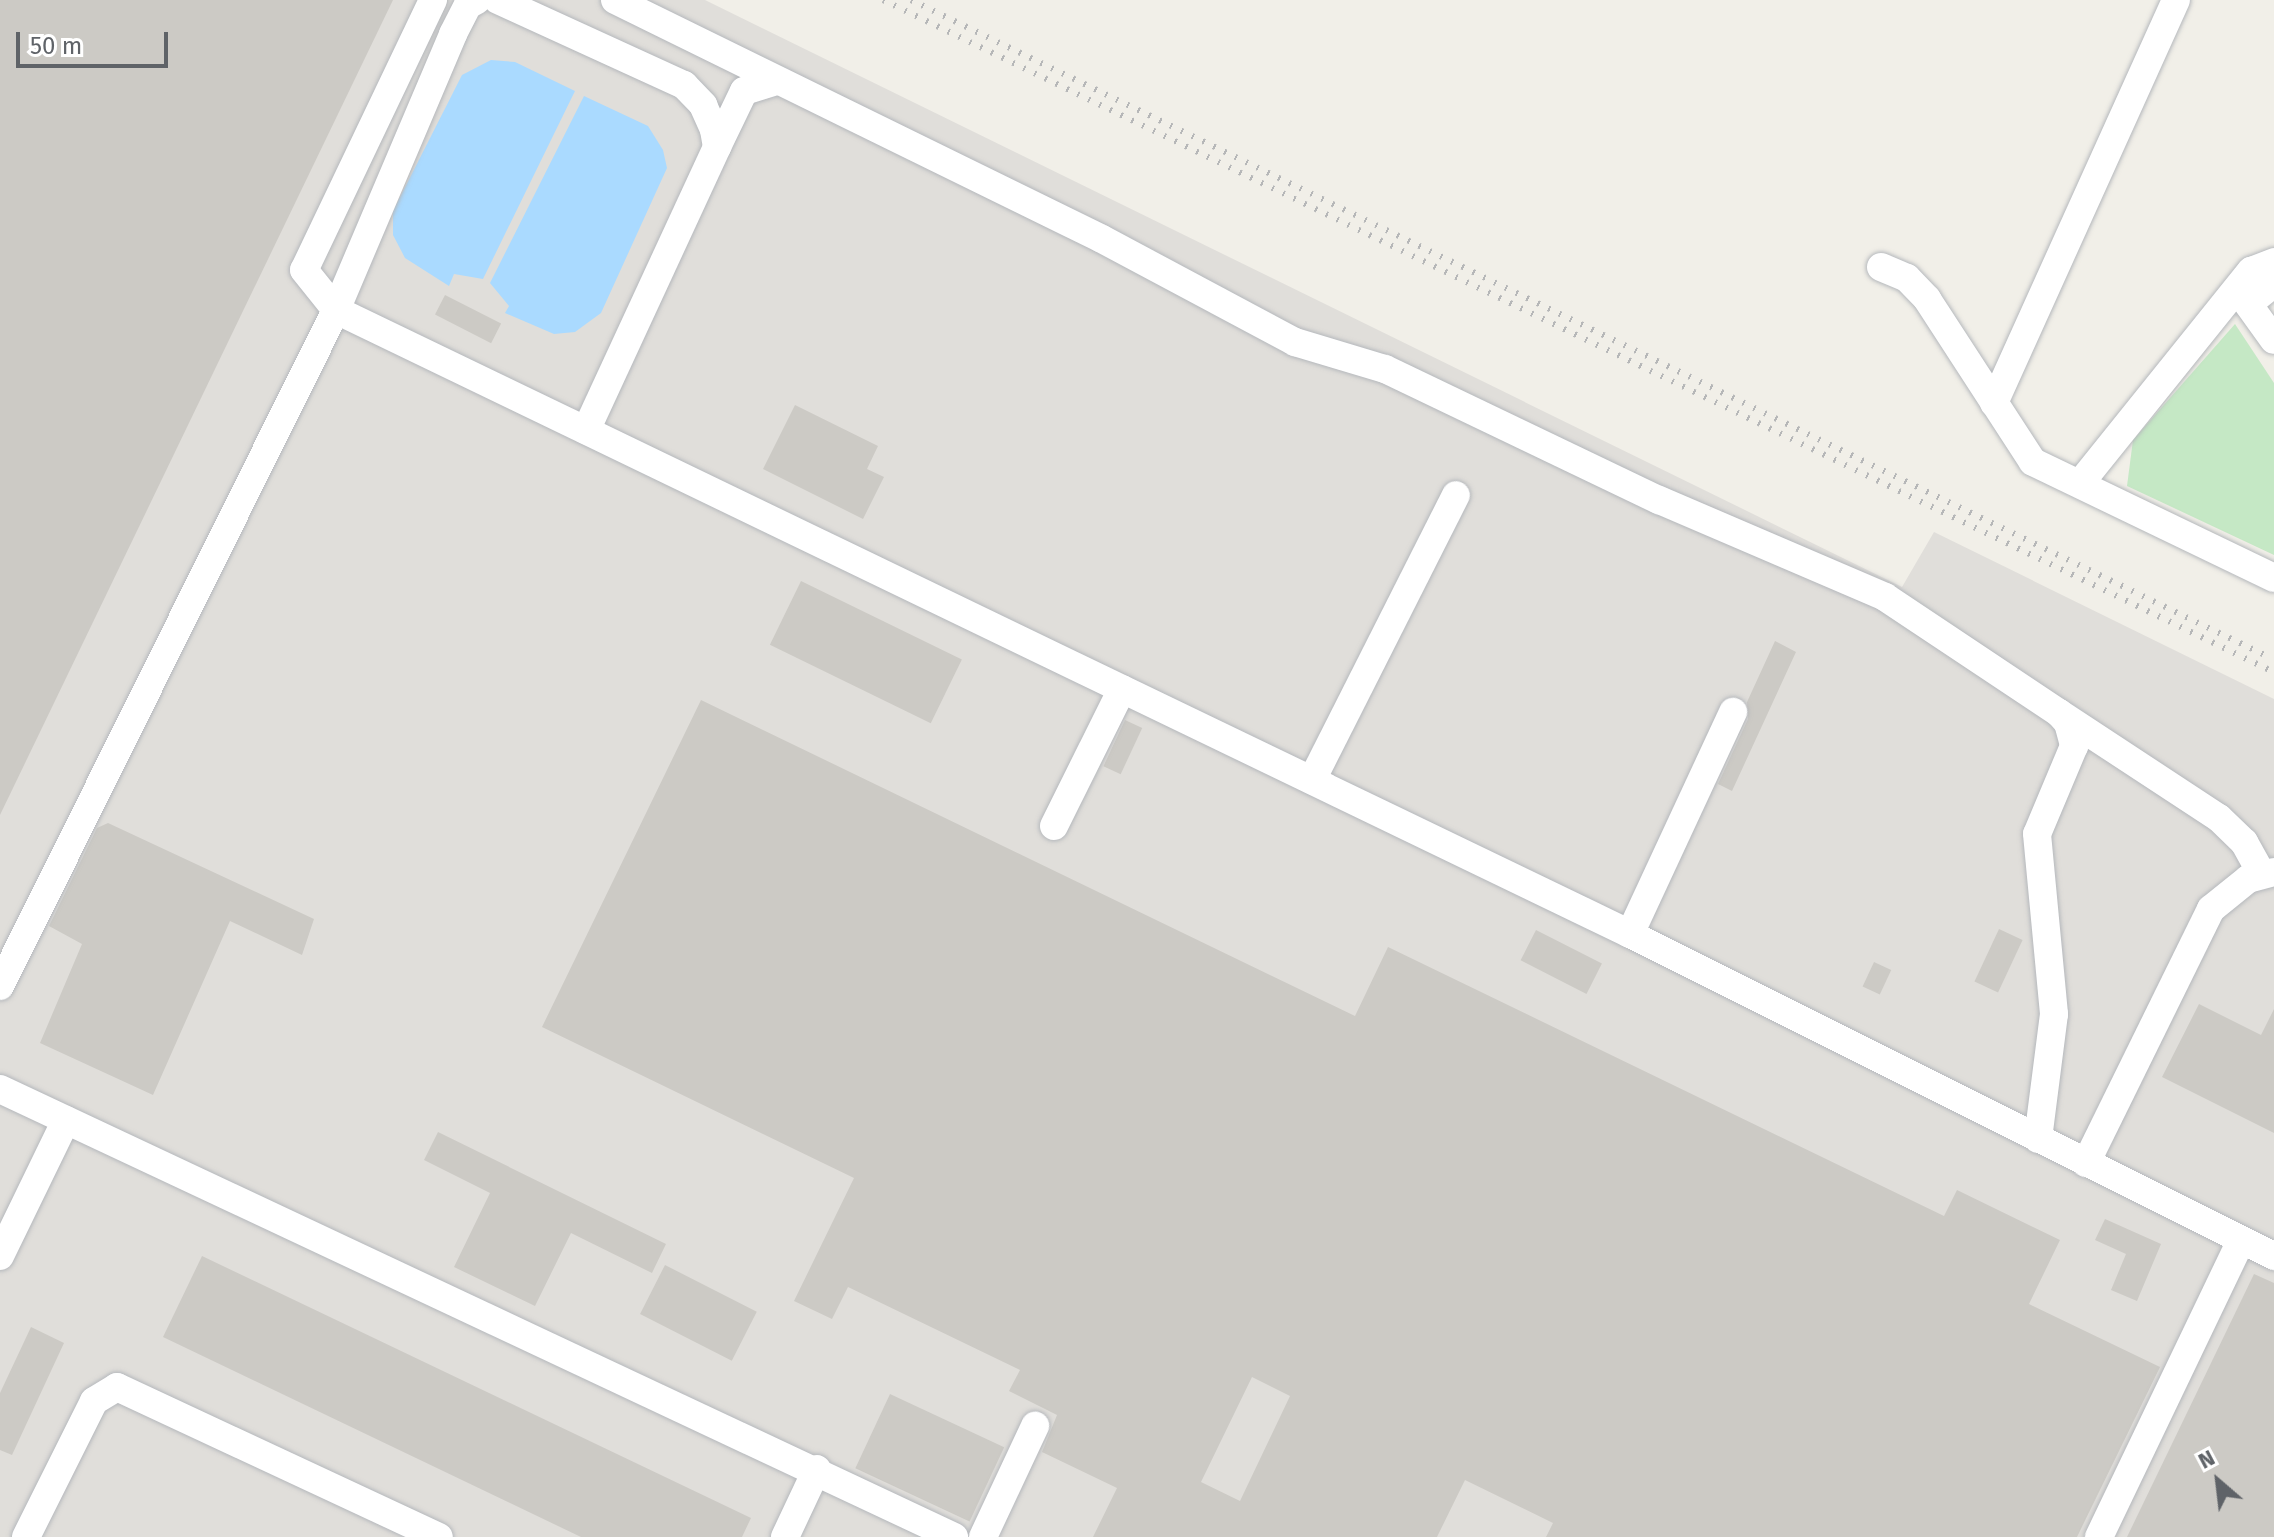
<!DOCTYPE html>
<style>
body{margin:0}
#map{position:relative;width:2274px;height:1537px;overflow:hidden;background:#f1efe8;font-family:"Fira Sans",sans-serif}
div>[style]{position:absolute}
.industrial>*{inset:0;background:#e0deda}
.green>*{inset:0;background:#c5e8c5}
.water>*{inset:0;background:#aadaff}
.building>*{inset:0;background:#cccac5;transform-origin:0 0}
.roads{filter:drop-shadow(0 0 2px #b5b8bc) drop-shadow(0 0 2px #b5b8bc)}
.minor>*{height:28px;margin:-14px;padding:0 14px;transform-origin:14px;border-radius:14px;background:#fff}
.rail>*{height:6px;margin-top:-3px;transform-origin:0;background:repeating-linear-gradient(90deg,#b6b7b8 0 2px,transparent 0 12px)}
span{translate:-50% -50%;white-space:nowrap;text-align:center;line-height:1.15;-webkit-text-stroke:6px #fff;paint-order:stroke}
.north{position:absolute;left:2178px;top:1441px;width:80px;height:80px;-webkit-text-stroke:6px #fff;paint-order:stroke;rotate:332deg;font-size:22px;font-weight:700;line-height:32px;text-align:center;color:#5f6368}
.north::after{content:'';display:block;margin:auto;width:28px;height:36px;background:#5f6368;clip-path:polygon(50% 0,100% 100%,50% 72%,0 100%)}
.scale{position:absolute;left:16px;top:32px;width:152px;height:36px;box-sizing:border-box;border:4px solid #5f6368;border-top:0;padding-left:10px;font-size:24px;line-height:28px;white-space:nowrap;color:#5f6368;-webkit-text-stroke:6px #fff;paint-order:stroke}
</style>
<div id="map">
<div class="industrial">
<div style="clip-path:polygon(0 0,705px 0,1902px 587px,1934px 532px,2274px 699px,2274px 1537px,0 1537px)"></div>
</div>
<div class="green">
<div style="clip-path:polygon(2235px 324px,2274px 383px,2274px 555px,2127px 486px,2133px 440px)"></div>
</div>
<div class="water">
<div style="clip-path:polygon(491px 60px,515px 62px,575px 91px,483px 279px,454px 274px,449px 286px,405px 258px,393px 235px,393px 211px,462px 75px)"></div>
<div style="clip-path:polygon(584px 96px,648px 126px,663px 150px,667px 168px,601px 313px,575px 332px,554px 334px,505px 313px,509px 306px,490px 283px)"></div>
</div>
<div class="building">
<div style="clip-path:polygon(0 0,393px 0,0 815px)"></div>
<div style="left:445px;top:295px;width:63px;height:22px;rotate:27deg"></div>
<div style="clip-path:polygon(795px 405px,878px 446px,867px 469px,884px 477px,863px 519px,763px 469px)"></div>
<div style="left:801px;top:581px;width:179px;height:71px;rotate:26deg"></div>
<div style="clip-path:polygon(1775px 641px,1796px 652px,1732px 791px,1718px 784px,1748px 719px,1747px 702px)"></div>
<div style="clip-path:polygon(evenodd,701px 700px,1355px 1016px,1388px 947px,1944px 1216px,1957px 1190px,2060px 1240px,2029px 1304px,2160px 1367px,2077px 1537px,1546px 1537px,1553px 1523px,1465px 1480px,1437px 1537px,1093px 1537px,1117px 1488px,1042px 1452px,1057px 1415px,1009px 1391px,1020px 1370px,848px 1287px,832px 1319px,794px 1301px,854px 1178px,542px 1027px,701px 700px,1252px 1377px,1290px 1396px,1240px 1501px,1201px 1482px,1252px 1377px)"></div>
<div style="left:1125px;top:720px;width:19px;height:51px;rotate:25deg"></div>
<div style="clip-path:polygon(108px 823px,314px 919px,302px 955px,230px 921px,153px 1095px,40px 1043px,82px 944px,49px 926px,97px 828px)"></div>
<div style="left:1999px;top:929px;width:26px;height:58px;rotate:25deg"></div>
<div style="left:1536px;top:930px;width:74px;height:34px;rotate:27deg"></div>
<div style="left:1874px;top:962px;width:19px;height:27px;rotate:25deg"></div>
<div style="clip-path:polygon(2199px 1004px,2261px 1035px,2274px 1009px,2274px 1133px,2162px 1077px)"></div>
<div style="clip-path:polygon(438px 1132px,666px 1244px,652px 1273px,571px 1233px,535px 1306px,454px 1267px,490px 1193px,424px 1160px)"></div>
<div style="clip-path:polygon(2105px 1219px,2161px 1244px,2137px 1301px,2111px 1290px,2126px 1254px,2095px 1240px)"></div>
<div style="clip-path:polygon(202px 1256px,751px 1518px,742px 1537px,581px 1537px,163px 1337px)"></div>
<div style="left:665px;top:1265px;width:103px;height:55px;rotate:27deg"></div>
<div style="clip-path:polygon(2254px 1274px,2274px 1283px,2274px 1537px,2127px 1537px)"></div>
<div style="clip-path:polygon(31px 1327px,64px 1343px,12px 1455px,0 1450px,0 1393px)"></div>
<div style="left:890px;top:1394px;width:126px;height:82px;rotate:25deg"></div>
</div>
<div class="roads">
<div class="minor">
<div style="left:433px;top:0;width:299px;rotate:115.5deg"></div>
<div style="left:304px;top:270px;width:51px;rotate:51.3deg"></div>
<div style="left:336px;top:310px;width:1437px;rotate:25.74deg"></div>
<div style="left:1630px;top:934px;width:720px;rotate:26.57deg"></div>
<div style="left:498px;top:0;width:205px;rotate:24.6deg"></div>
<div style="left:684px;top:85px;width:28px;rotate:46deg"></div>
<div style="left:703px;top:105px;width:27px;rotate:66deg"></div>
<div style="left:714px;top:130px;width:17px;rotate:80deg"></div>
<div style="left:717px;top:147px;width:312px;rotate:114.8deg"></div>
<div style="left:615px;top:0;width:542px;rotate:26.14deg"></div>
<div style="left:1102px;top:239px;width:219px;rotate:28.1deg"></div>
<div style="left:1295px;top:342px;width:94px;rotate:16.7deg"></div>
<div style="left:1385px;top:369px;width:304px;rotate:25.6deg"></div>
<div style="left:1659px;top:500px;width:246px;rotate:23.2deg"></div>
<div style="left:1885px;top:597px;width:209px;rotate:33.7deg"></div>
<div style="left:2059px;top:713px;width:13px;rotate:48deg"></div>
<div style="left:2068px;top:723px;width:24px;rotate:75deg"></div>
<div style="left:2074px;top:746px;width:95px;rotate:112.8deg"></div>
<div style="left:2037px;top:834px;width:181px;rotate:84.6deg"></div>
<div style="left:2054px;top:1014px;width:126px;rotate:97.3deg"></div>
<div style="left:717px;top:147px;width:62px;rotate:-64.3deg"></div>
<div style="left:744px;top:91px;width:31px;rotate:-17deg"></div>
<div style="left:1881px;top:267px;width:28px;rotate:23deg"></div>
<div style="left:1907px;top:278px;width:29px;rotate:46deg"></div>
<div style="left:1927px;top:299px;width:194px;rotate:57deg"></div>
<div style="left:2033px;top:462px;width:267px;rotate:25.7deg"></div>
<div style="left:2274px;top:283px;width:33px;rotate:141deg"></div>
<div style="left:2248px;top:304px;width:44px;rotate:54.2deg"></div>
<div style="left:1994px;top:403px;width:442px;rotate:-65.7deg"></div>
<div style="left:2082px;top:481px;width:270px;rotate:-51.2deg"></div>
<div style="left:2251px;top:271px;width:25px;rotate:-21deg"></div>
<div style="left:2059px;top:713px;width:191px;rotate:33.3deg"></div>
<div style="left:2219px;top:818px;width:35px;rotate:44deg"></div>
<div style="left:2244px;top:842px;width:37px;rotate:61deg"></div>
<div style="left:1312px;top:780px;width:319px;rotate:-63.2deg"></div>
<div style="left:1054px;top:826px;width:153px;rotate:-63.6deg"></div>
<div style="left:1630px;top:934px;width:245px;rotate:-65.1deg"></div>
<div style="left:0;top:986px;width:755px;rotate:-63.57deg"></div>
<div style="left:336px;top:310px;width:300px;rotate:-67deg"></div>
<div style="left:453px;top:34px;width:33px;rotate:-63deg"></div>
<div style="left:468px;top:5px;width:10px;rotate:-29deg"></div>
<div style="left:0;top:1089px;width:1054px;rotate:25.15deg"></div>
<div style="left:2086px;top:1163px;width:283px;rotate:-63.8deg"></div>
<div style="left:2211px;top:909px;width:48px;rotate:-39deg"></div>
<div style="left:2248px;top:879px;width:27px;rotate:-15deg"></div>
<div style="left:0;top:1256px;width:151px;rotate:-64.1deg"></div>
<div style="left:26px;top:1537px;width:152px;rotate:-63.4deg"></div>
<div style="left:94px;top:1401px;width:27px;rotate:-31deg"></div>
<div style="left:117px;top:1387px;width:355px;rotate:25deg"></div>
<div style="left:785px;top:1537px;width:75px;rotate:-64.8deg"></div>
<div style="left:983px;top:1537px;width:123px;rotate:-64.9deg"></div>
<div style="left:2099px;top:1537px;width:329px;rotate:-64.4deg"></div>
</div>
</div>
<div class="rail">
<div style="left:883px;top:0;width:1545px;rotate:25.79deg"></div>
<div style="left:911px;top:0;width:1504px;rotate:25.82deg"></div>
</div>
<div class="north">N</div>
<div class="scale">50 m</div>
</div>
